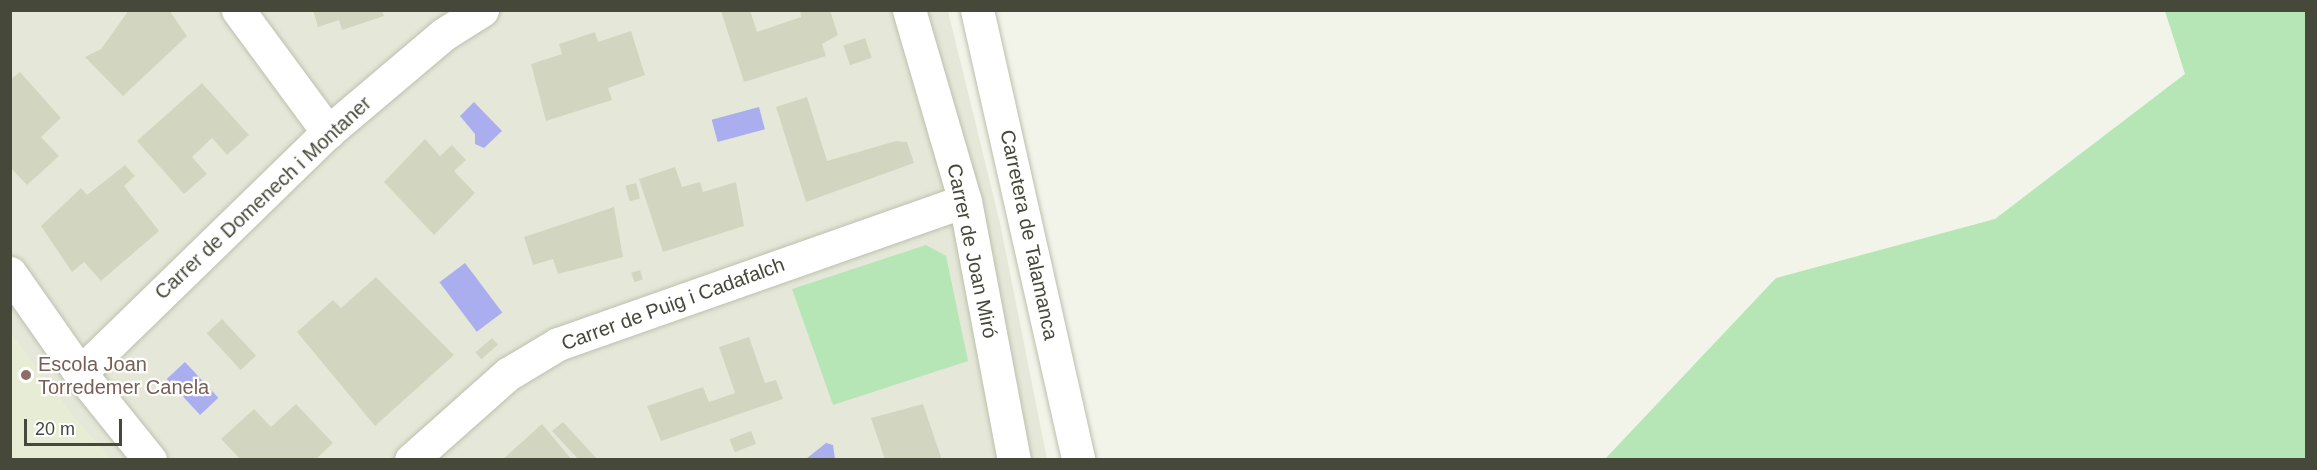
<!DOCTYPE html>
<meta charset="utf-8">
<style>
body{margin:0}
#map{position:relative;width:2317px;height:470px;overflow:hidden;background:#f2f4ea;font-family:Arial,sans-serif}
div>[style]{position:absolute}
.residential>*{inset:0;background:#e5e8d9}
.education>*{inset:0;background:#e7edd5}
.green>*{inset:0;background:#b6e6b5}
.water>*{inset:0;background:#aaaeee;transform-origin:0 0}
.building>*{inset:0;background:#d2d6c0;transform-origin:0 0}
.roads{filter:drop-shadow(0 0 2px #bcc0ad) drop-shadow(0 0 2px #bcc0ad)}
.minor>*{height:33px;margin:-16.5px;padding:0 16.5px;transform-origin:16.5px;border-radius:16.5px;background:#fff}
.dots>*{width:16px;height:16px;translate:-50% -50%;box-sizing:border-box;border:3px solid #fff;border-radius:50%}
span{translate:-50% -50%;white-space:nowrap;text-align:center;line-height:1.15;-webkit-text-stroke:4.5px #fff;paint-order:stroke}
.street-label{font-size:20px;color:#464839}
.education-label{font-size:20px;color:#785e54}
.left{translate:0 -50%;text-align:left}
.frame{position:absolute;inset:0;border:12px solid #464839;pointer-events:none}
.scale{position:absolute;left:24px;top:419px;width:98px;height:27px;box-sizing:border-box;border:3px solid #464839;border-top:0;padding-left:8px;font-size:18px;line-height:21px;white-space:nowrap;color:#464839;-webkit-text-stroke:4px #fff;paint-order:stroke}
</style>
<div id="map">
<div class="residential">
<div style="clip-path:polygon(10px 11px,948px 11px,1000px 223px,1047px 459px,11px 459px)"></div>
</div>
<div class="education">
<div style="clip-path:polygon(11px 333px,74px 417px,111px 459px,11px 459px)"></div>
</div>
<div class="green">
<div style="clip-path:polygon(2165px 11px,2306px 11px,2306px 459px,1605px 459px,1776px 278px,1995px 219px,2185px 74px)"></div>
<div style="clip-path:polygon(926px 245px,946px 256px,968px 361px,833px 405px,792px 289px)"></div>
</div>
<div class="water">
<div style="clip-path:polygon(474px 102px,502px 131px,484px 148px,475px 144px,475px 134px,460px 116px)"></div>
<div style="left:759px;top:107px;width:23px;height:49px;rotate:75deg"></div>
<div style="left:465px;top:263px;width:62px;height:32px;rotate:53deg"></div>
<div style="left:185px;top:362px;width:49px;height:25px;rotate:47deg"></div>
<div style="clip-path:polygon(826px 443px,833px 445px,835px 459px,806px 459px)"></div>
</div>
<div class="building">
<div style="clip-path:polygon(129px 10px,169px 10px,187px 36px,123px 96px,85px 57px,101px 49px)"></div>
<div style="clip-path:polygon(313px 10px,382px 10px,384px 16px,342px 30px,339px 20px,318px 27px)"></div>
<div style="clip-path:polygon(750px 10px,757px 32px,801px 17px,800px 10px,830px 10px,838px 35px,822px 44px,826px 56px,744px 82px,721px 11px)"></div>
<div style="clip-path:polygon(631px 31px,645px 75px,608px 88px,612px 100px,546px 121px,531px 64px,562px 54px,559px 44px,595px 32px,598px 42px)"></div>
<div style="left:865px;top:38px;width:21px;height:23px;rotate:71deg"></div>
<div style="clip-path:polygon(20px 72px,61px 118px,41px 137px,59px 156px,27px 185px,10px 167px,10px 80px)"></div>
<div style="clip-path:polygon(202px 83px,249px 135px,227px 155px,212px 138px,192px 157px,207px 174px,184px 194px,137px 141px)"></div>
<div style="clip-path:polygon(807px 97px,827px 161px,896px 141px,907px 142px,914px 163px,806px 202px,776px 107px)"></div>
<div style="clip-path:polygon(425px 139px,440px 156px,452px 145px,466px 160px,454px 171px,475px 193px,434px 235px,384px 182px)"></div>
<div style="clip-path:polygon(125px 165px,135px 176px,124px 186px,159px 231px,101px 281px,84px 262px,72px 272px,41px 226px,81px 188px,87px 195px)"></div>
<div style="clip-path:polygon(675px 167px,682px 187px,700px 182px,703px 192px,736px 182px,744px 226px,663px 252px,639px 179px)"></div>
<div style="left:636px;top:183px;width:16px;height:11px;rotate:75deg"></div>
<div style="clip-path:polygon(614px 207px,623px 257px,558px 274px,553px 259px,533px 265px,524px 237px)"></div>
<div style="left:640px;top:270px;width:10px;height:9px;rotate:73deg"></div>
<div style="clip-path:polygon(376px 277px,454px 355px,375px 426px,297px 332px,333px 300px,341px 308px)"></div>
<div style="left:222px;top:319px;width:50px;height:21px;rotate:47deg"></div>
<div style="clip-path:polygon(749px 337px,765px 383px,776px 380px,783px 399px,661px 441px,647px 406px,703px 387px,709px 402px,735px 393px,719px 347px)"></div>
<div style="left:492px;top:338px;width:9px;height:22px;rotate:49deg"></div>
<div style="clip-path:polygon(296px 404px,333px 443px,315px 460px,241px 460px,221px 439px,254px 409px,271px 427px)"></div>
<div style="clip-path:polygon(923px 404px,942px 460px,885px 460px,871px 418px)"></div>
<div style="clip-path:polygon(563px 422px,598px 460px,579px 460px,552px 431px)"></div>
<div style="clip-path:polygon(542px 424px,572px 460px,502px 460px)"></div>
<div style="left:751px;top:431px;width:14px;height:23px;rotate:69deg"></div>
</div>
<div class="roads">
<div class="minor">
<div style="left:238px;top:10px;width:152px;rotate:53.6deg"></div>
<div style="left:909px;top:10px;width:199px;rotate:73.7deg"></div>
<div style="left:965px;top:201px;width:264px;rotate:79.3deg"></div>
<div style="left:977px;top:10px;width:461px;rotate:77.3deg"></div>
<div style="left:10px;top:273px;width:122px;rotate:55deg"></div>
<div style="left:80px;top:373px;width:112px;rotate:51.2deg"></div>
<div style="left:80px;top:373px;width:346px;rotate:-44.2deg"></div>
<div style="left:328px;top:132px;width:152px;rotate:-40.2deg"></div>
<div style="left:444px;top:34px;width:45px;rotate:-32.3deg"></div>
<div style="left:411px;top:460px;width:130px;rotate:-41.6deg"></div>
<div style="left:508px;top:374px;width:58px;rotate:-31deg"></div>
<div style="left:558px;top:344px;width:431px;rotate:-19.4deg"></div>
</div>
</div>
<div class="dots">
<div style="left:26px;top:375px;background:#8d6e63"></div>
</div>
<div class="street-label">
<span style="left:263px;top:198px;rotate:-43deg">Carrer de Domenech i Montaner</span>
<span style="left:1029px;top:235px;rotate:78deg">Carretera de Talamanca</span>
<span style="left:972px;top:251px;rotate:78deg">Carrer de Joan Miró</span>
<span style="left:673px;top:304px;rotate:-20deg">Carrer de Puig i Cadafalch</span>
</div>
<div class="education-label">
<span class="left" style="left:38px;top:376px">Escola Joan<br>Torredemer Canela</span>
</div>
<div class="frame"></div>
<div class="scale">20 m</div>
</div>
